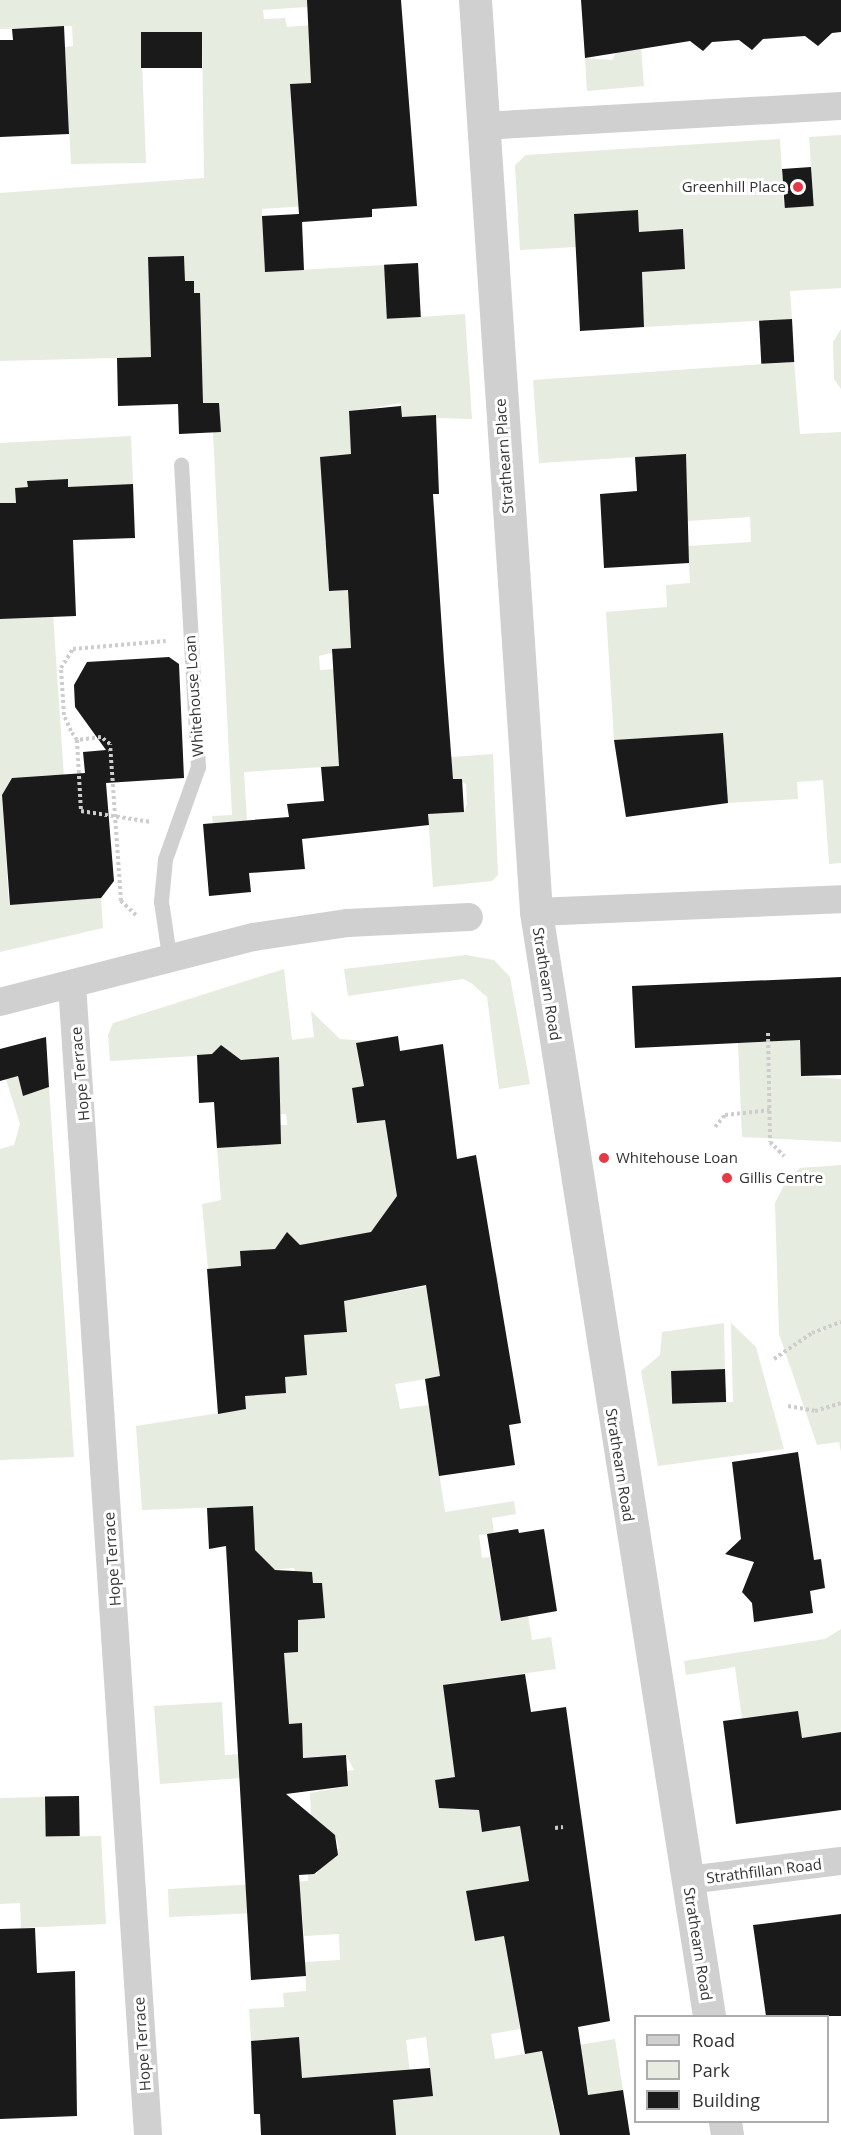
<!DOCTYPE html>
<style>
body{margin:0}
#map{position:relative;width:841px;height:2135px;overflow:hidden;background:#fff;font-family:"Open Sans",sans-serif}
div>[style]{position:absolute}
.green>*{inset:0;background:#e6ecdf}
.building>*{inset:0;background:#1a1a1a;transform-origin:0 0}
.path>*{height:4px;margin-top:-2px;transform-origin:0;background:repeating-linear-gradient(90deg,#cdcdcd 0 3px,transparent 0 6px)}
.service>*{height:15px;margin:-7.5px;padding:0 7.5px;transform-origin:7.5px;border-radius:7.5px;background:#d0d0d0}
.minor>*{height:28px;margin:-14px;padding:0 14px;transform-origin:14px;border-radius:14px;background:#d0d0d0}
.tertiary>*{height:33px;margin:-16.5px;padding:0 16.5px;transform-origin:16.5px;border-radius:16.5px;background:#d0d0d0}
.dots>*{width:16px;height:16px;translate:-50% -50%;box-sizing:border-box;border:3px solid #fff;border-radius:50%}
span{translate:-50% -50%;white-space:nowrap;text-align:center;line-height:1.15;-webkit-text-stroke:6px #fff;paint-order:stroke}
.poi-label{font-size:15px;color:#333}
.right{translate:-100% -50%;text-align:right}
.left{translate:0 -50%;text-align:left}
.street-label{font-size:15px;color:#333}
.legend{position:absolute;left:634px;top:2015px;width:195px;height:108px;box-sizing:border-box;background:#fff;border:2px solid #adadad;margin:0;padding:8px 10px;list-style:none;font-size:18px;color:#333}
.legend li{display:flex;align-items:center;gap:12px;height:30px}
.legend b{width:30px;border:2px solid #adadad}
</style>
<div id="map">
<div class="green">
<div style="clip-path:polygon(0 0,321px 0,321px 6px,263px 10px,264px 19px,285px 18px,287px 27px,312px 25px,324px 54px,310px 55px,311px 83px,290px 85px,291px 105px,320px 131px,293px 133px,296px 173px,320px 171px,334px 204px,262px 209px,265px 272px,384px 265px,388px 319px,465px 314px,472px 419px,402px 417px,401px 403px,349px 412px,352px 461px,324px 524px,325px 543px,344px 542px,345px 572px,328px 574px,329px 591px,348px 590px,351px 648px,319px 656px,320px 670px,350px 668px,339px 766px,244px 772px,247px 821px,213px 823px,212px 816px,232px 815px,213px 432px,203px 403px,200px 294px,194px 293px,194px 281px,185px 281px,184px 256px,148px 257px,151px 357px,0 361px,0 193px,204px 178px,202px 32px,141px 34px,146px 163px,71px 164px,65px 47px,73px 46px,72px 26px,0 29px)"></div>
<div style="clip-path:polygon(641px 47px,644px 86px,587px 91px,585px 58px,612px 60px,618px 48px)"></div>
<div style="clip-path:polygon(841px 135px,841px 288px,790px 291px,792px 319px,644px 327px,642px 272px,685px 269px,683px 230px,639px 232px,638px 210px,574px 214px,576px 247px,520px 250px,515px 165px,526px 155px,780px 139px,784px 208px,814px 205px,809px 137px)"></div>
<div style="clip-path:polygon(841px 329px,841px 389px,834px 379px,833px 342px)"></div>
<div style="clip-path:polygon(794px 362px,800px 434px,841px 432px,841px 863px,829px 864px,823px 780px,797px 782px,798px 799px,727px 803px,723px 733px,614px 740px,606px 612px,667px 607px,666px 585px,690px 583px,688px 546px,751px 542px,750px 517px,687px 521px,685px 454px,539px 463px,533px 380px)"></div>
<div style="clip-path:polygon(131px 436px,133px 484px,68px 491px,68px 479px,28px 481px,28px 487px,15px 488px,16px 503px,0 503px,0 443px)"></div>
<div style="clip-path:polygon(53px 614px,65px 792px,52px 775px,12px 778px,2px 795px,9px 905px,101px 898px,103px 928px,0 952px,0 619px)"></div>
<div style="clip-path:polygon(493px 754px,498px 875px,492px 881px,433px 887px,428px 814px,464px 812px,467px 804px,466px 784px,453px 779px,451px 757px)"></div>
<div style="clip-path:polygon(466px 955px,494px 960px,510px 977px,530px 1084px,499px 1089px,487px 997px,471px 983px,463px 979px,348px 996px,344px 969px)"></div>
<div style="clip-path:polygon(284px 969px,292px 1040px,314px 1037px,311px 1011px,340px 1039px,368px 1041px,371px 1063px,360px 1065px,364px 1086px,352px 1088px,357px 1123px,399px 1116px,419px 1165px,404px 1246px,337px 1239px,343px 1294px,291px 1237px,283px 1237px,275px 1249px,240px 1251px,241px 1266px,208px 1269px,202px 1204px,221px 1200px,217px 1148px,281px 1144px,280px 1125px,287px 1125px,286px 1114px,280px 1114px,279px 1067px,212px 1055px,110px 1061px,108px 1035px,113px 1023px)"></div>
<div style="clip-path:polygon(799px 1023px,801px 1076px,841px 1079px,841px 1142px,742px 1137px,738px 1043px,762px 1042px,761px 1024px)"></div>
<div style="clip-path:polygon(18px 1076px,23px 1096px,49px 1087px,74px 1457px,0 1460px,0 1149px,14px 1145px,20px 1124px,6px 1079px)"></div>
<div style="clip-path:polygon(841px 1165px,841px 1452px,839px 1442px,817px 1445px,779px 1334px,775px 1203px,786px 1181px,800px 1168px)"></div>
<div style="clip-path:polygon(evenodd,497px 1273px,499px 1285px,446px 1294px,448px 1309px,430px 1312px,444px 1376px,395px 1384px,400px 1409px,429px 1405px,445px 1512px,514px 1501px,516px 1514px,492px 1518px,494px 1533px,479px 1535px,482px 1558px,490px 1557px,501px 1621px,528px 1616px,532px 1640px,551px 1637px,556px 1669px,443px 1685px,503px 1770px,435px 1780px,439px 1808px,479px 1810px,482px 1832px,520px 1826px,534px 1908px,486px 1888px,467px 1891px,527px 1931px,512px 1979px,520px 2029px,491px 2034px,495px 2059px,615px 2039px,623px 2090px,551px 2101px,560px 2135px,396px 2135px,373px 2073px,302px 2078px,299px 2037px,251px 2041px,249px 2009px,284px 2007px,283px 1993px,306px 1991px,305px 1962px,340px 1960px,339px 1934px,304px 1936px,302px 1911px,169px 1917px,168px 1889px,308px 1881px,308px 1874px,317px 1874px,316px 1864px,329px 1863px,339px 1847px,335px 1835px,312px 1831px,310px 1793px,348px 1786px,347px 1771px,354px 1770px,346px 1755px,291px 1758px,302px 1723px,289px 1724px,288px 1705px,236px 1709px,264px 1655px,298px 1652px,298px 1620px,325px 1618px,322px 1583px,313px 1583px,312px 1572px,295px 1573px,294px 1568px,228px 1574px,225px 1546px,254px 1541px,252px 1506px,142px 1510px,136px 1426px,245px 1409px,245px 1396px,285px 1393px,285px 1377px,304px 1335px,347px 1331px,344px 1301px,497px 1273px,426px 2037px,433px 2095px,413px 2098px,406px 2040px,426px 2037px)"></div>
<div style="clip-path:polygon(724px 1323px,725px 1369px,671px 1371px,672px 1404px,733px 1402px,731px 1323px,756px 1347px,784px 1449px,658px 1466px,641px 1371px,660px 1355px,662px 1332px)"></div>
<div style="clip-path:polygon(841px 1629px,841px 1732px,802px 1738px,798px 1711px,742px 1718px,735px 1667px,686px 1675px,684px 1661px,825px 1639px)"></div>
<div style="clip-path:polygon(222px 1702px,225px 1755px,239px 1754px,241px 1778px,160px 1784px,154px 1706px)"></div>
<div style="clip-path:polygon(45px 1797px,47px 1837px,101px 1836px,106px 1924px,21px 1928px,20px 1903px,0 1904px,0 1798px)"></div>
</div>
<div class="building">
<div style="clip-path:polygon(307px 0,401px 0,417px 206px,372px 209px,372px 217px,302px 222px,304px 270px,265px 272px,262px 216px,299px 214px,290px 84px,311px 83px)"></div>
<div style="clip-path:polygon(581px 0,841px 0,841px 32px,832px 33px,818px 46px,805px 36px,763px 39px,752px 50px,739px 40px,712px 42px,703px 51px,690px 41px,585px 58px)"></div>
<div style="clip-path:polygon(64px 26px,69px 134px,0 137px,0 40px,13px 40px,12px 29px)"></div>
<div style="left:202px;top:32px;width:36px;height:61px;rotate:90deg"></div>
<div style="left:811px;top:167px;width:39px;height:29px;rotate:86deg"></div>
<div style="clip-path:polygon(638px 210px,639px 232px,683px 229px,685px 269px,642px 272px,644px 327px,580px 331px,574px 214px)"></div>
<div style="clip-path:polygon(184px 256px,185px 281px,194px 281px,194px 293px,200px 293px,203px 403px,219px 403px,221px 432px,179px 434px,178px 404px,118px 406px,117px 358px,151px 357px,148px 257px)"></div>
<div style="left:418px;top:263px;width:54px;height:34px;rotate:87deg"></div>
<div style="left:792px;top:319px;width:43px;height:33px;rotate:87deg"></div>
<div style="clip-path:polygon(401px 406px,402px 417px,436px 415px,439px 494px,433px 494px,444px 661px,453px 779px,462px 779px,464px 812px,428px 814px,429px 825px,302px 839px,305px 869px,249px 873px,251px 892px,209px 896px,203px 824px,289px 817px,287px 804px,324px 801px,321px 767px,339px 766px,332px 649px,351px 648px,348px 590px,329px 591px,320px 457px,351px 454px,349px 411px)"></div>
<div style="clip-path:polygon(686px 454px,689px 563px,604px 568px,600px 494px,637px 491px,635px 457px)"></div>
<div style="clip-path:polygon(68px 479px,68px 487px,133px 484px,135px 538px,73px 540px,76px 616px,0 619px,0 503px,16px 503px,15px 488px,28px 487px,27px 481px)"></div>
<div style="clip-path:polygon(169px 657px,179px 664px,184px 778px,106px 783px,114px 881px,101px 898px,10px 905px,2px 795px,12px 778px,85px 773px,83px 752px,106px 750px,75px 707px,74px 685px,87px 662px)"></div>
<div style="clip-path:polygon(723px 733px,728px 803px,626px 817px,614px 740px)"></div>
<div style="clip-path:polygon(841px 977px,841px 1075px,801px 1076px,800px 1040px,635px 1048px,632px 986px)"></div>
<div style="clip-path:polygon(398px 1036px,400px 1051px,443px 1044px,457px 1159px,476px 1155px,521px 1423px,509px 1425px,515px 1465px,439px 1476px,425px 1379px,440px 1376px,426px 1285px,344px 1301px,347px 1332px,304px 1335px,307px 1375px,285px 1377px,286px 1393px,245px 1396px,246px 1409px,218px 1414px,207px 1269px,241px 1266px,240px 1251px,275px 1249px,287px 1232px,300px 1245px,371px 1232px,397px 1196px,385px 1120px,357px 1123px,352px 1088px,364px 1086px,356px 1043px)"></div>
<div style="clip-path:polygon(46px 1037px,49px 1087px,23px 1096px,18px 1076px,0 1081px,0 1049px)"></div>
<div style="clip-path:polygon(221px 1045px,241px 1060px,279px 1057px,281px 1144px,217px 1148px,214px 1102px,199px 1103px,197px 1055px,212px 1054px)"></div>
<div style="left:725px;top:1369px;width:33px;height:54px;rotate:88deg"></div>
<div style="clip-path:polygon(798px 1452px,814px 1560px,821px 1559px,825px 1588px,810px 1591px,813px 1613px,754px 1622px,752px 1603px,742px 1592px,754px 1562px,725px 1554px,741px 1539px,732px 1462px)"></div>
<div style="clip-path:polygon(253px 1506px,255px 1550px,275px 1570px,312px 1572px,313px 1583px,322px 1583px,325px 1618px,298px 1620px,298px 1652px,284px 1653px,289px 1724px,302px 1723px,303px 1758px,346px 1755px,348px 1786px,286px 1794px,335px 1835px,338px 1855px,314px 1874px,299px 1875px,306px 1976px,251px 1980px,226px 1546px,209px 1549px,207px 1508px)"></div>
<div style="clip-path:polygon(518px 1529px,519px 1533px,544px 1529px,557px 1611px,501px 1621px,487px 1534px)"></div>
<div style="clip-path:polygon(525px 1674px,531px 1712px,566px 1707px,610px 2021px,578px 2027px,588px 2095px,623px 2090px,630px 2135px,560px 2135px,542px 2051px,525px 2054px,504px 1936px,475px 1941px,466px 1891px,529px 1881px,520px 1826px,482px 1832px,479px 1810px,439px 1808px,435px 1780px,455px 1777px,443px 1685px)"></div>
<div style="clip-path:polygon(798px 1711px,802px 1738px,841px 1732px,841px 1810px,736px 1824px,723px 1721px)"></div>
<div style="left:79px;top:1796px;width:40px;height:34px;rotate:89deg"></div>
<div style="clip-path:polygon(841px 1914px,841px 2016px,766px 2016px,753px 1925px)"></div>
<div style="clip-path:polygon(35px 1928px,37px 1973px,75px 1971px,77px 2116px,0 2119px,0 1929px)"></div>
<div style="clip-path:polygon(299px 2037px,302px 2078px,430px 2068px,433px 2096px,393px 2100px,396px 2135px,261px 2135px,260px 2114px,254px 2114px,251px 2041px)"></div>
</div>
<div class="path">
<div style="left:77px;top:740px;width:71px;rotate:86.8deg"></div>
<div style="left:81px;top:811px;width:71px;rotate:8.9deg"></div>
<div style="left:136px;top:915px;width:21px;rotate:-137deg"></div>
<div style="left:121px;top:901px;width:157px;rotate:-94deg"></div>
<div style="left:110px;top:744px;width:11px;rotate:-142deg"></div>
<div style="left:101px;top:737px;width:24px;rotate:173deg"></div>
<div style="left:77px;top:740px;width:11px;rotate:-124deg"></div>
<div style="left:71px;top:731px;width:17px;rotate:-114deg"></div>
<div style="left:64px;top:715px;width:47px;rotate:-93.7deg"></div>
<div style="left:61px;top:668px;width:22px;rotate:-58deg"></div>
<div style="left:73px;top:649px;width:93px;rotate:-4.9deg"></div>
<div style="left:768px;top:1033px;width:109px;rotate:88.9deg"></div>
<div style="left:770px;top:1142px;width:20px;rotate:45deg"></div>
<div style="left:715px;top:1127px;width:16px;rotate:-50deg"></div>
<div style="left:725px;top:1115px;width:45px;rotate:-6.3deg"></div>
<div style="left:774px;top:1359px;width:46px;rotate:-34.4deg"></div>
<div style="left:812px;top:1333px;width:31px;rotate:-21deg"></div>
<div style="left:788px;top:1406px;width:27px;rotate:10deg"></div>
<div style="left:815px;top:1411px;width:27px;rotate:-17deg"></div>
<div style="left:555px;top:1828px;width:8px;rotate:-7deg"></div>
</div>
<div class="service">
<div style="left:169px;top:956px;width:56px;rotate:-98.3deg"></div>
<div style="left:161px;top:901px;width:42px;rotate:-84.6deg"></div>
<div style="left:165px;top:859px;width:98px;rotate:-70.3deg"></div>
<div style="left:198px;top:767px;width:303px;rotate:-93.2deg"></div>
</div>
<div class="minor">
<div style="left:483px;top:126px;width:359px;rotate:-3.2deg"></div>
<div style="left:536px;top:912px;width:305px;rotate:-2.4deg"></div>
<div style="left:72px;top:984px;width:1154px;rotate:86.22deg"></div>
<div style="left:0;top:1002px;width:262px;rotate:-14.4deg"></div>
<div style="left:254px;top:937px;width:95px;rotate:-8.5deg"></div>
<div style="left:348px;top:923px;width:121px;rotate:-2.8deg"></div>
<div style="left:688px;top:1880px;width:154px;rotate:-7.1deg"></div>
</div>
<div class="tertiary">
<div style="left:475px;top:0;width:914px;rotate:86.17deg"></div>
<div style="left:536px;top:912px;width:1117px;rotate:81.09deg"></div>
<div style="left:725px;top:2122px;width:13px;rotate:81deg"></div>
</div>
<div class="dots">
<div style="left:798px;top:187px;background:#e63946"></div>
<div style="left:604px;top:1158px;background:#e63946"></div>
<div style="left:727px;top:1178px;background:#e63946"></div>
</div>
<div class="poi-label">
<span class="right" style="left:786px;top:187px">Greenhill Place</span>
<span class="left" style="left:616px;top:1158px">Whitehouse Loan</span>
<span class="left" style="left:739px;top:1178px">Gillis Centre</span>
</div>
<div class="street-label">
<span style="left:504px;top:456px;rotate:-94deg">Strathearn Place</span>
<span style="left:194px;top:696px;rotate:-94deg">Whitehouse Loan</span>
<span style="left:547px;top:984px;rotate:81deg">Strathearn Road</span>
<span style="left:80px;top:1074px;rotate:-95deg">Hope Terrace</span>
<span style="left:620px;top:1465px;rotate:81deg">Strathearn Road</span>
<span style="left:112px;top:1559px;rotate:-94deg">Hope Terrace</span>
<span style="left:764px;top:1871px;rotate:-7deg">Strathfillan Road</span>
<span style="left:698px;top:1944px;rotate:81deg">Strathearn Road</span>
<span style="left:142px;top:2044px;rotate:-94deg">Hope Terrace</span>
</div>
<ul class="legend">
<li><b style="height:8px;background:#d0d0d0"></b>Road</li>
<li><b style="height:16px;background:#e6ecdf"></b>Park</li>
<li><b style="height:16px;background:#1a1a1a"></b>Building</li>
</ul>
</div>
